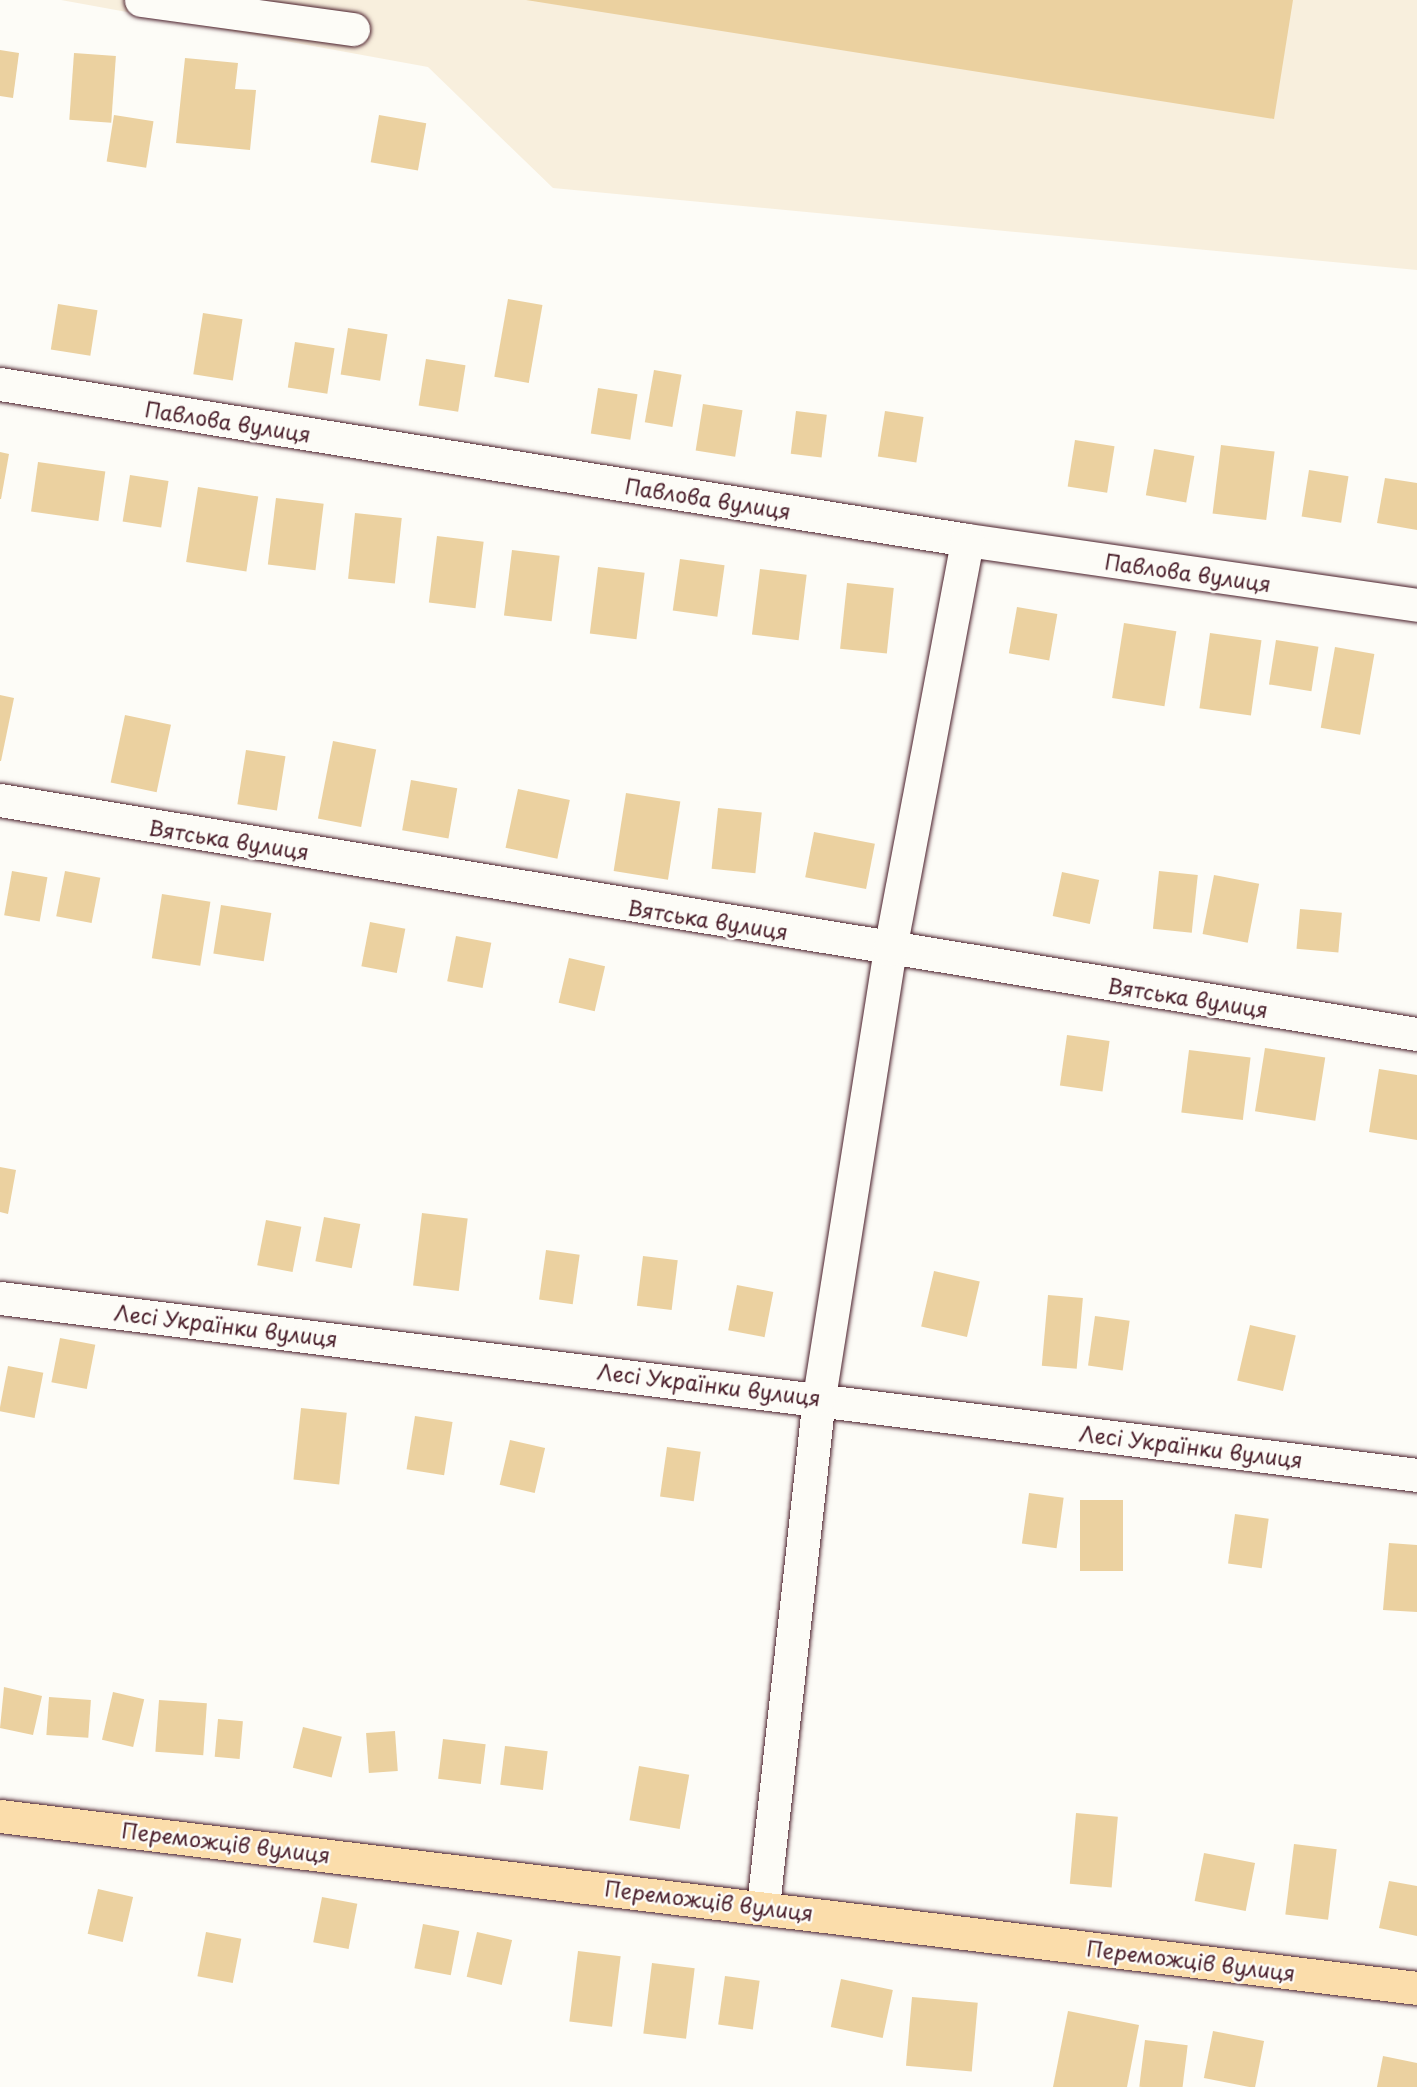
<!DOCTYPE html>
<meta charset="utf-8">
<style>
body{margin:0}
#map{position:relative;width:1417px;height:2087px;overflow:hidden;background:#fdfcf7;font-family:"Playpen Sans",sans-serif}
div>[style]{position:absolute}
.built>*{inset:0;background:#f8efdd}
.building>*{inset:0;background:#ebd1a0;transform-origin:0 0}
.roads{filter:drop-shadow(0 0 2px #4a1f2b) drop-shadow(0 0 2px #4a1f2b)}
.minor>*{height:33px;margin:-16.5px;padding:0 16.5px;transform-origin:16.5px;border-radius:16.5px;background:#fdfcf7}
.major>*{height:33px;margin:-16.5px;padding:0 16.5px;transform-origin:16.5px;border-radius:16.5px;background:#fbddab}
span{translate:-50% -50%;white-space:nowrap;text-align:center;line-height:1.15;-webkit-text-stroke:5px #fdfcf7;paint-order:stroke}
.street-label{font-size:21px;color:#4a1f2b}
</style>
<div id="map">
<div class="built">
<div style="clip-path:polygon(61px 0,1417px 0,1417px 270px,553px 188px,428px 67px)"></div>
</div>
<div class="building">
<div style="clip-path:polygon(526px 0,1293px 0,1274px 119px)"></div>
<div style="clip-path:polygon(0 50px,19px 53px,13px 98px,0 96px)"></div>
<div style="left:74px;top:53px;width:42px;height:67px;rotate:4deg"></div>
<div style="clip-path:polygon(185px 58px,238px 63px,235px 89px,256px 90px,250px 150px,176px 143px)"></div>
<div style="left:114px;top:115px;width:40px;height:47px;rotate:9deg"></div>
<div style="left:379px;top:115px;width:48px;height:48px;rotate:10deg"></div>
<div style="left:508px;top:299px;width:35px;height:79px;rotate:10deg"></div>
<div style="left:58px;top:304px;width:40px;height:46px;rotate:9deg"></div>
<div style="left:203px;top:313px;width:40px;height:62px;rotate:9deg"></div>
<div style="left:348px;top:328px;width:40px;height:47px;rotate:9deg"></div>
<div style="left:295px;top:342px;width:40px;height:46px;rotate:9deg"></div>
<div style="left:426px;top:359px;width:40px;height:47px;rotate:9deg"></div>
<div style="left:654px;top:370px;width:28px;height:53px;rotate:10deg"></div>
<div style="left:598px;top:388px;width:40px;height:46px;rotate:9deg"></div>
<div style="left:703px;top:404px;width:40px;height:47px;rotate:9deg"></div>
<div style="left:796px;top:411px;width:31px;height:43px;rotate:7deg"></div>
<div style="left:885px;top:411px;width:39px;height:46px;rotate:9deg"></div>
<div style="left:1075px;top:440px;width:40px;height:47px;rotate:9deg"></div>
<div style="left:1221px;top:445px;width:54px;height:69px;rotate:7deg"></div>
<div style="left:1154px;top:449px;width:41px;height:47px;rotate:10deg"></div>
<div style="clip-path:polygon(0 452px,9px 454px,1px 499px,0 499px)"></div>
<div style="left:38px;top:462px;width:68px;height:50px;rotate:8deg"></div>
<div style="left:1309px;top:470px;width:40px;height:47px;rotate:9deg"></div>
<div style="left:130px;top:475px;width:39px;height:47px;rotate:9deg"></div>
<div style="clip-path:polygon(1385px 478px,1417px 483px,1417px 530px,1377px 523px)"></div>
<div style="left:198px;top:487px;width:61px;height:76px;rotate:9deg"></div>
<div style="left:276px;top:498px;width:48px;height:67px;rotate:7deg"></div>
<div style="left:355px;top:513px;width:47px;height:66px;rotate:6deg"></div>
<div style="left:437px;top:536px;width:47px;height:67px;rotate:7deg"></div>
<div style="left:512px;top:550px;width:48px;height:66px;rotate:7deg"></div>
<div style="left:680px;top:559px;width:45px;height:52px;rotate:8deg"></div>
<div style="left:598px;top:567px;width:47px;height:67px;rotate:7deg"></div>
<div style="left:760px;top:569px;width:47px;height:66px;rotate:7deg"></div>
<div style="left:847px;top:583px;width:47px;height:66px;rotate:6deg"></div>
<div style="left:1017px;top:607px;width:41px;height:47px;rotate:10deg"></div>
<div style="left:1124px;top:623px;width:53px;height:76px;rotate:9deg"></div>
<div style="left:1210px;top:633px;width:52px;height:76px;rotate:8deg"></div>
<div style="left:1276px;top:640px;width:43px;height:45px;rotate:9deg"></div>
<div style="left:1335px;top:647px;width:40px;height:82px;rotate:10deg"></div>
<div style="clip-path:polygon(0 695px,14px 698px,1px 761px,0 761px)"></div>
<div style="left:125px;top:715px;width:47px;height:69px;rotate:12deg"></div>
<div style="left:333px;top:741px;width:44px;height:79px;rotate:11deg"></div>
<div style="left:246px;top:750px;width:40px;height:55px;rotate:9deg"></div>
<div style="left:411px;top:780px;width:47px;height:51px;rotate:10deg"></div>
<div style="left:518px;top:789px;width:53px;height:60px;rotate:12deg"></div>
<div style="left:626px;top:793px;width:55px;height:79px;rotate:9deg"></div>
<div style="left:718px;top:808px;width:44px;height:61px;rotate:6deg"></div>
<div style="left:814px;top:832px;width:62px;height:46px;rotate:11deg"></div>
<div style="left:12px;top:871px;width:36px;height:45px;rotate:10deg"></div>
<div style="left:65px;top:871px;width:36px;height:46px;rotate:11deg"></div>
<div style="left:1159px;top:871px;width:39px;height:58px;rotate:6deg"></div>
<div style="left:1062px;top:872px;width:38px;height:45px;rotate:12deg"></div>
<div style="left:1214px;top:875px;width:46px;height:60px;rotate:11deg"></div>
<div style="left:162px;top:894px;width:49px;height:65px;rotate:9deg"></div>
<div style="left:221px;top:905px;width:51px;height:49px;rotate:9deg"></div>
<div style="left:1300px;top:909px;width:42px;height:40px;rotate:5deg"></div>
<div style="left:370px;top:922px;width:36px;height:45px;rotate:11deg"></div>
<div style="left:456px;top:936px;width:36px;height:46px;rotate:11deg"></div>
<div style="left:569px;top:958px;width:37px;height:46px;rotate:13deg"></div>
<div style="left:1067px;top:1035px;width:43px;height:51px;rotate:8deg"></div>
<div style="left:1265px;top:1048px;width:61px;height:64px;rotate:9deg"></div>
<div style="left:1189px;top:1050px;width:62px;height:63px;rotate:7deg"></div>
<div style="clip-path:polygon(1379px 1069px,1417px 1075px,1417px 1140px,1369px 1132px)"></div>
<div style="clip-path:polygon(0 1167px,16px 1170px,8px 1214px,0 1212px)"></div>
<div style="left:422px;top:1213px;width:46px;height:73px;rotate:7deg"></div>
<div style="left:324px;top:1217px;width:37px;height:45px;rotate:11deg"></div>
<div style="left:266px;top:1220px;width:36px;height:46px;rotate:11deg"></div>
<div style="left:546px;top:1250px;width:34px;height:50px;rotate:8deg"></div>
<div style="left:643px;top:1256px;width:35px;height:50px;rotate:7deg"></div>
<div style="left:934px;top:1271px;width:47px;height:57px;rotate:13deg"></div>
<div style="left:737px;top:1285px;width:37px;height:46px;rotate:11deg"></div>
<div style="left:1048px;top:1295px;width:35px;height:71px;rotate:5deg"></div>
<div style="left:1095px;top:1316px;width:35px;height:50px;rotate:8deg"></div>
<div style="left:1250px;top:1325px;width:47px;height:57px;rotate:13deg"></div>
<div style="left:60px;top:1338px;width:36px;height:45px;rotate:11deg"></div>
<div style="left:8px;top:1366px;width:36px;height:46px;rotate:11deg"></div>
<div style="left:301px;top:1408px;width:46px;height:72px;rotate:6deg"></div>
<div style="left:415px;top:1416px;width:38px;height:54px;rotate:9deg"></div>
<div style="left:510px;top:1440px;width:36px;height:46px;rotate:13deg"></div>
<div style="left:667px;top:1447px;width:34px;height:50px;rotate:8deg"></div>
<div style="left:1029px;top:1493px;width:35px;height:51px;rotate:8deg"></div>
<div style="left:1080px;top:1500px;width:43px;height:71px"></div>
<div style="left:1235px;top:1514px;width:34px;height:50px;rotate:8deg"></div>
<div style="clip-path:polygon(1389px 1543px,1417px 1545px,1417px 1612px,1383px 1610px)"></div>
<div style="clip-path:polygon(4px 1687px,42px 1696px,33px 1735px,0 1728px)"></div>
<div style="left:113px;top:1692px;width:32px;height:49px;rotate:13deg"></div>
<div style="left:49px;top:1697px;width:42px;height:38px;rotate:4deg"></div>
<div style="left:159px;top:1700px;width:48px;height:52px;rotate:4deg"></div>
<div style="left:218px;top:1719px;width:25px;height:38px;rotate:5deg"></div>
<div style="left:303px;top:1727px;width:40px;height:42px;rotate:14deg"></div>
<div style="left:395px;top:1731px;width:40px;height:29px;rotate:86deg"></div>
<div style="left:443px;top:1739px;width:43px;height:40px;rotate:7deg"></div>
<div style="left:505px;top:1746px;width:43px;height:39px;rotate:7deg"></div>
<div style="left:639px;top:1766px;width:51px;height:55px;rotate:10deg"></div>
<div style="left:1076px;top:1813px;width:42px;height:71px;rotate:5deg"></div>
<div style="left:1294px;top:1844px;width:43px;height:71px;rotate:7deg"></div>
<div style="left:1204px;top:1853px;width:52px;height:49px;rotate:11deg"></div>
<div style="clip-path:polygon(1389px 1881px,1417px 1886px,1417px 1936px,1379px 1928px)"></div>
<div style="left:98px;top:1889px;width:36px;height:46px;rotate:13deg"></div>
<div style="left:322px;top:1897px;width:36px;height:46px;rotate:11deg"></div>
<div style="left:423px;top:1924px;width:37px;height:45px;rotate:11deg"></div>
<div style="left:206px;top:1932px;width:36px;height:45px;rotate:11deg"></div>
<div style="left:477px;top:1932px;width:36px;height:46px;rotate:13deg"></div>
<div style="left:578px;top:1951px;width:43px;height:71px;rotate:7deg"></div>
<div style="left:652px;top:1963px;width:43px;height:71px;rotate:7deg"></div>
<div style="left:725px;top:1976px;width:35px;height:49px;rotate:8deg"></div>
<div style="left:841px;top:1979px;width:53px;height:49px;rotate:12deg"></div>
<div style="left:912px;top:1997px;width:66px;height:69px;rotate:5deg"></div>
<div style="clip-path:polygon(1068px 2011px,1139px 2025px,1127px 2087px,1053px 2087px)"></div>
<div style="left:1213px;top:2031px;width:52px;height:48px;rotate:11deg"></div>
<div style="left:1145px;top:2040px;width:43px;height:47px;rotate:7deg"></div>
<div style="clip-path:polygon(1383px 2056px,1417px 2063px,1417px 2087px,1377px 2087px)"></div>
</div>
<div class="roads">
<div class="minor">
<div style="left:141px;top:0;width:214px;rotate:7.8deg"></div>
<div style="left:0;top:384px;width:980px;rotate:9.16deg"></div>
<div style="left:967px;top:540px;width:455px;rotate:8.2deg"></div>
<div style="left:0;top:800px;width:1436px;rotate:9.38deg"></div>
<div style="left:0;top:1298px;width:1428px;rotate:7.12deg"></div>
<div style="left:763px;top:1906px;width:512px;rotate:-83.72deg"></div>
<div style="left:819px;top:1397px;width:454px;rotate:-81deg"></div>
<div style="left:890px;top:949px;width:416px;rotate:-79.3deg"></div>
</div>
<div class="major">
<div style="left:0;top:1816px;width:1427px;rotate:6.92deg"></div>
</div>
</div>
<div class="street-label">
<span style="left:228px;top:421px;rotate:9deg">Павлова вулиця</span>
<span style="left:708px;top:498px;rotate:9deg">Павлова вулиця</span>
<span style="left:1188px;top:572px;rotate:8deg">Павлова вулиця</span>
<span style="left:229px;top:839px;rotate:9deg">Вятська вулиця</span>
<span style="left:708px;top:919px;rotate:9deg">Вятська вулиця</span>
<span style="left:1188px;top:997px;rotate:9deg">Вятська вулиця</span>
<span style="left:226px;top:1325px;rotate:7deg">Лесі Українки вулиця</span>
<span style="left:709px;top:1384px;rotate:7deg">Лесі Українки вулиця</span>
<span style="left:1191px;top:1446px;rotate:7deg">Лесі Українки вулиця</span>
<span style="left:226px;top:1842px;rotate:7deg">Переможців вулиця</span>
<span style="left:709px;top:1900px;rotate:7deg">Переможців вулиця</span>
<span style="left:1191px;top:1960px;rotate:7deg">Переможців вулиця</span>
</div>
</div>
